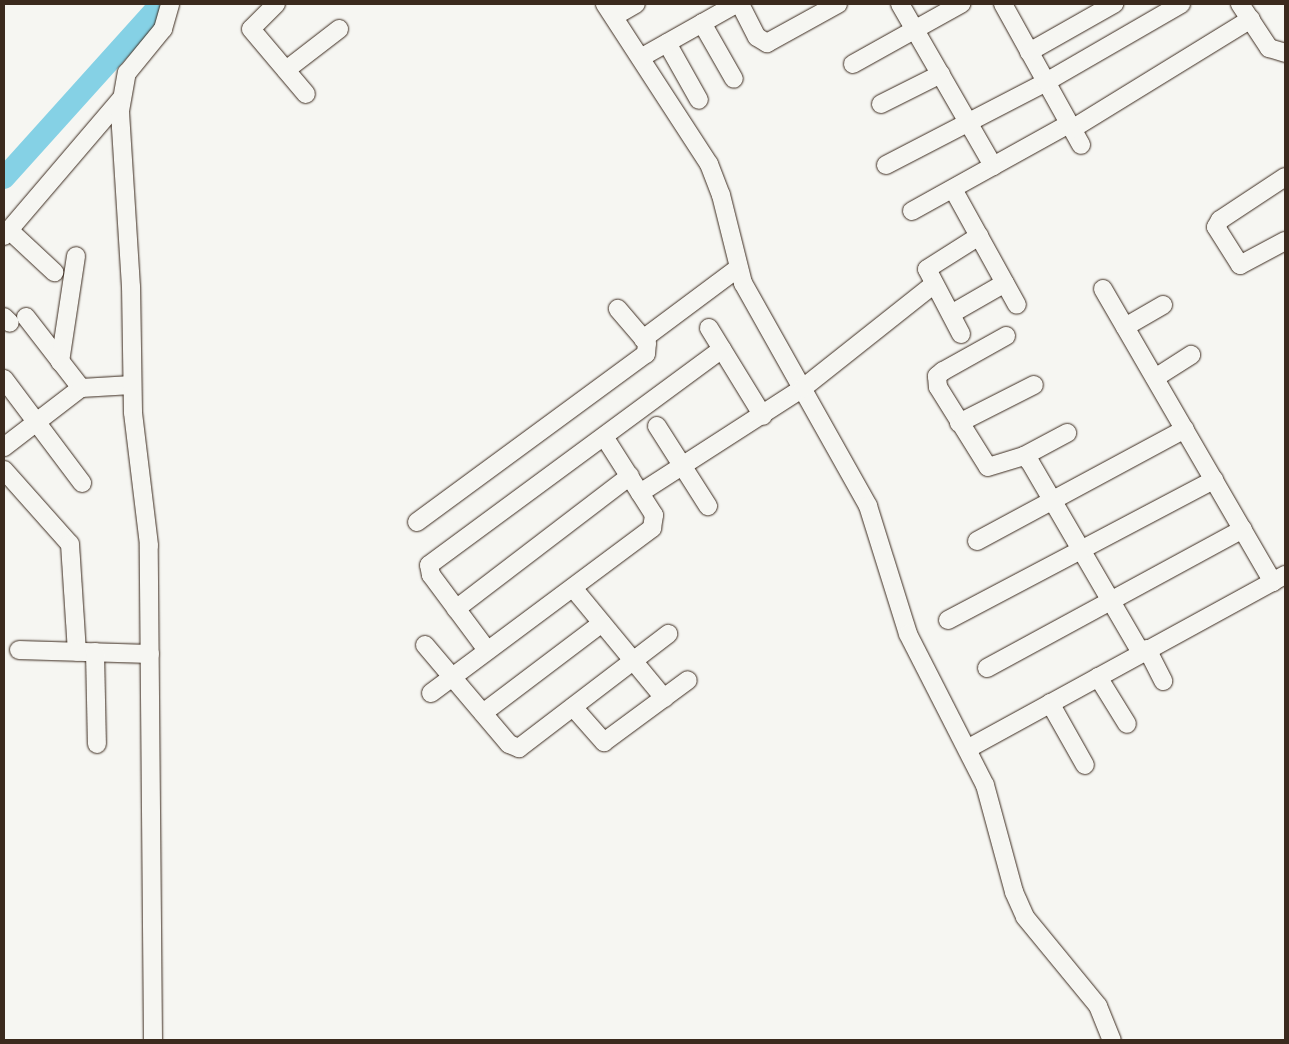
<!DOCTYPE html>
<style>
body{margin:0}
#map{position:relative;width:1289px;height:1044px;overflow:hidden;background:#f6f6f2;font-family:Pangolin,sans-serif}
div>[style]{position:absolute}
.river>*{height:22px;margin:-11px;padding:0 11px;transform-origin:11px;border-radius:11px;background:#85d1e5}
.roads{filter:drop-shadow(0 0 1px #3b2a1e) drop-shadow(0 0 1px #3b2a1e)}
.minor>*{height:18px;margin:-9px;padding:0 9px;transform-origin:9px;border-radius:9px;background:#f6f6f2}
span{translate:-50% -50%;white-space:nowrap;text-align:center;line-height:1.15;-webkit-text-stroke:4px #f6f6f2;paint-order:stroke}
.frame{position:absolute;inset:0;border:5px solid #3b2a1e;pointer-events:none}
</style>
<div id="map">
<div class="river">
<div style="left:4px;top:178px;width:232px;rotate:-48deg"></div>
</div>
<div class="roads">
<div class="minor">
<div style="left:276px;top:4px;width:35px;rotate:135deg"></div>
<div style="left:251px;top:29px;width:85px;rotate:49.8deg"></div>
<div style="left:605px;top:4px;width:191px;rotate:57deg"></div>
<div style="left:709px;top:164px;width:33px;rotate:69deg"></div>
<div style="left:721px;top:195px;width:91px;rotate:76deg"></div>
<div style="left:743px;top:283px;width:256px;rotate:60.7deg"></div>
<div style="left:868px;top:506px;width:134px;rotate:72.6deg"></div>
<div style="left:908px;top:634px;width:169px;rotate:63deg"></div>
<div style="left:985px;top:785px;width:111px;rotate:74.8deg"></div>
<div style="left:1014px;top:892px;width:27px;rotate:66deg"></div>
<div style="left:1025px;top:917px;width:115px;rotate:50.6deg"></div>
<div style="left:1098px;top:1006px;width:37px;rotate:68deg"></div>
<div style="left:740px;top:4px;width:37px;rotate:63deg"></div>
<div style="left:757px;top:37px;width:12px;rotate:31deg"></div>
<div style="left:767px;top:43px;width:81px;rotate:-28.8deg"></div>
<div style="left:900px;top:4px;width:187px;rotate:60.1deg"></div>
<div style="left:1003px;top:4px;width:161px;rotate:61deg"></div>
<div style="left:1240px;top:4px;width:53px;rotate:56.6deg"></div>
<div style="left:1269px;top:48px;width:17px;rotate:17deg"></div>
<div style="left:615px;top:16px;width:24px;rotate:-30deg"></div>
<div style="left:702px;top:23px;width:64px;rotate:60.3deg"></div>
<div style="left:667px;top:43px;width:65px;rotate:60.7deg"></div>
<div style="left:1029px;top:52px;width:98px;rotate:-29.5deg"></div>
<div style="left:642px;top:57px;width:108px;rotate:-29.4deg"></div>
<div style="left:853px;top:64px;width:124px;rotate:-29.1deg"></div>
<div style="left:286px;top:70px;width:67px;rotate:-37.7deg"></div>
<div style="left:881px;top:104px;width:67px;rotate:-26.6deg"></div>
<div style="left:1072px;top:129px;width:210px;rotate:-31.6deg"></div>
<div style="left:886px;top:165px;width:180px;rotate:-27.4deg"></div>
<div style="left:1046px;top:82px;width:156px;rotate:-30deg"></div>
<div style="left:1285px;top:177px;width:78px;rotate:146.5deg"></div>
<div style="left:1220px;top:220px;width:8px;rotate:120deg"></div>
<div style="left:1216px;top:227px;width:45px;rotate:57.7deg"></div>
<div style="left:1240px;top:265px;width:51px;rotate:-28.1deg"></div>
<div style="left:953px;top:189px;width:132px;rotate:61.1deg"></div>
<div style="left:912px;top:211px;width:179px;rotate:-29deg"></div>
<div style="left:9px;top:230px;width:62px;rotate:43deg"></div>
<div style="left:4px;top:236px;width:180px;rotate:-49.5deg"></div>
<div style="left:1103px;top:289px;width:339px;rotate:59.9deg"></div>
<div style="left:951px;top:314px;width:62px;rotate:-29.9deg"></div>
<div style="left:4px;top:317px;width:8px;rotate:45deg"></div>
<div style="left:26px;top:317px;width:90px;rotate:52.2deg"></div>
<div style="left:1125px;top:327px;width:44px;rotate:-30.1deg"></div>
<div style="left:709px;top:328px;width:103px;rotate:58.5deg"></div>
<div style="left:961px;top:334px;width:73px;rotate:-117.6deg"></div>
<div style="left:927px;top:269px;width:62px;rotate:-32.4deg"></div>
<div style="left:1006px;top:336px;width:72px;rotate:150.9deg"></div>
<div style="left:943px;top:371px;width:8px;rotate:140deg"></div>
<div style="left:937px;top:376px;width:11px;rotate:85deg"></div>
<div style="left:938px;top:387px;width:94px;rotate:58deg"></div>
<div style="left:988px;top:467px;width:38px;rotate:-17deg"></div>
<div style="left:1024px;top:456px;width:8px;rotate:45deg"></div>
<div style="left:1030px;top:462px;width:221px;rotate:59.8deg"></div>
<div style="left:643px;top:339px;width:117px;rotate:-36.7deg"></div>
<div style="left:60px;top:362px;width:107px;rotate:-81.4deg"></div>
<div style="left:1155px;top:378px;width:43px;rotate:-32.6deg"></div>
<div style="left:4px;top:379px;width:130px;rotate:53.1deg"></div>
<div style="left:959px;top:423px;width:84px;rotate:-26.9deg"></div>
<div style="left:657px;top:426px;width:95px;rotate:57.5deg"></div>
<div style="left:4px;top:447px;width:97px;rotate:-37.5deg"></div>
<div style="left:81px;top:388px;width:51px;rotate:-3.4deg"></div>
<div style="left:1024px;top:456px;width:49px;rotate:-28.1deg"></div>
<div style="left:4px;top:470px;width:99px;rotate:48.3deg"></div>
<div style="left:70px;top:544px;width:108px;rotate:86.3deg"></div>
<div style="left:640px;top:493px;width:194px;rotate:-32.8deg"></div>
<div style="left:803px;top:388px;width:167px;rotate:-38.4deg"></div>
<div style="left:417px;top:522px;width:284px;rotate:-36.3deg"></div>
<div style="left:646px;top:354px;width:11px;rotate:-85deg"></div>
<div style="left:647px;top:343px;width:45px;rotate:-130.5deg"></div>
<div style="left:977px;top:541px;width:236px;rotate:-28.3deg"></div>
<div style="left:573px;top:588px;width:143px;rotate:50.4deg"></div>
<div style="left:456px;top:609px;width:219px;rotate:-37.4deg"></div>
<div style="left:948px;top:620px;width:301px;rotate:-27.8deg"></div>
<div style="left:425px;top:645px;width:130px;rotate:49.7deg"></div>
<div style="left:509px;top:744px;width:11px;rotate:22deg"></div>
<div style="left:519px;top:748px;width:188px;rotate:-37.4deg"></div>
<div style="left:1147px;top:649px;width:36px;rotate:63deg"></div>
<div style="left:19px;top:650px;width:131px;rotate:1.7deg"></div>
<div style="left:487px;top:650px;width:94px;rotate:-126.7deg"></div>
<div style="left:431px;top:575px;width:10px;rotate:-101deg"></div>
<div style="left:429px;top:565px;width:364px;rotate:-36.4deg"></div>
<div style="left:95px;top:652px;width:92px;rotate:88.8deg"></div>
<div style="left:987px;top:668px;width:291px;rotate:-28.5deg"></div>
<div style="left:1098px;top:677px;width:55px;rotate:58.3deg"></div>
<div style="left:431px;top:693px;width:276px;rotate:-36.7deg"></div>
<div style="left:652px;top:528px;width:13px;rotate:-81deg"></div>
<div style="left:654px;top:515px;width:91px;rotate:-122.5deg"></div>
<div style="left:1050px;top:703px;width:71px;rotate:60.6deg"></div>
<div style="left:573px;top:707px;width:47px;rotate:48.5deg"></div>
<div style="left:604px;top:742px;width:104px;rotate:-36.4deg"></div>
<div style="left:483px;top:713px;width:149px;rotate:-37.1deg"></div>
<div style="left:969px;top:748px;width:360px;rotate:-28.7deg"></div>
<div style="left:153px;top:1040px;width:495px;rotate:-90.5deg"></div>
<div style="left:149px;top:545px;width:134px;rotate:-96.9deg"></div>
<div style="left:133px;top:412px;width:125px;rotate:-90.9deg"></div>
<div style="left:131px;top:287px;width:176px;rotate:-93.6deg"></div>
<div style="left:120px;top:111px;width:39px;rotate:-80deg"></div>
<div style="left:127px;top:73px;width:57px;rotate:-50.7deg"></div>
<div style="left:163px;top:29px;width:26px;rotate:-74deg"></div>
</div>
</div>
<div class="frame"></div>
</div>
